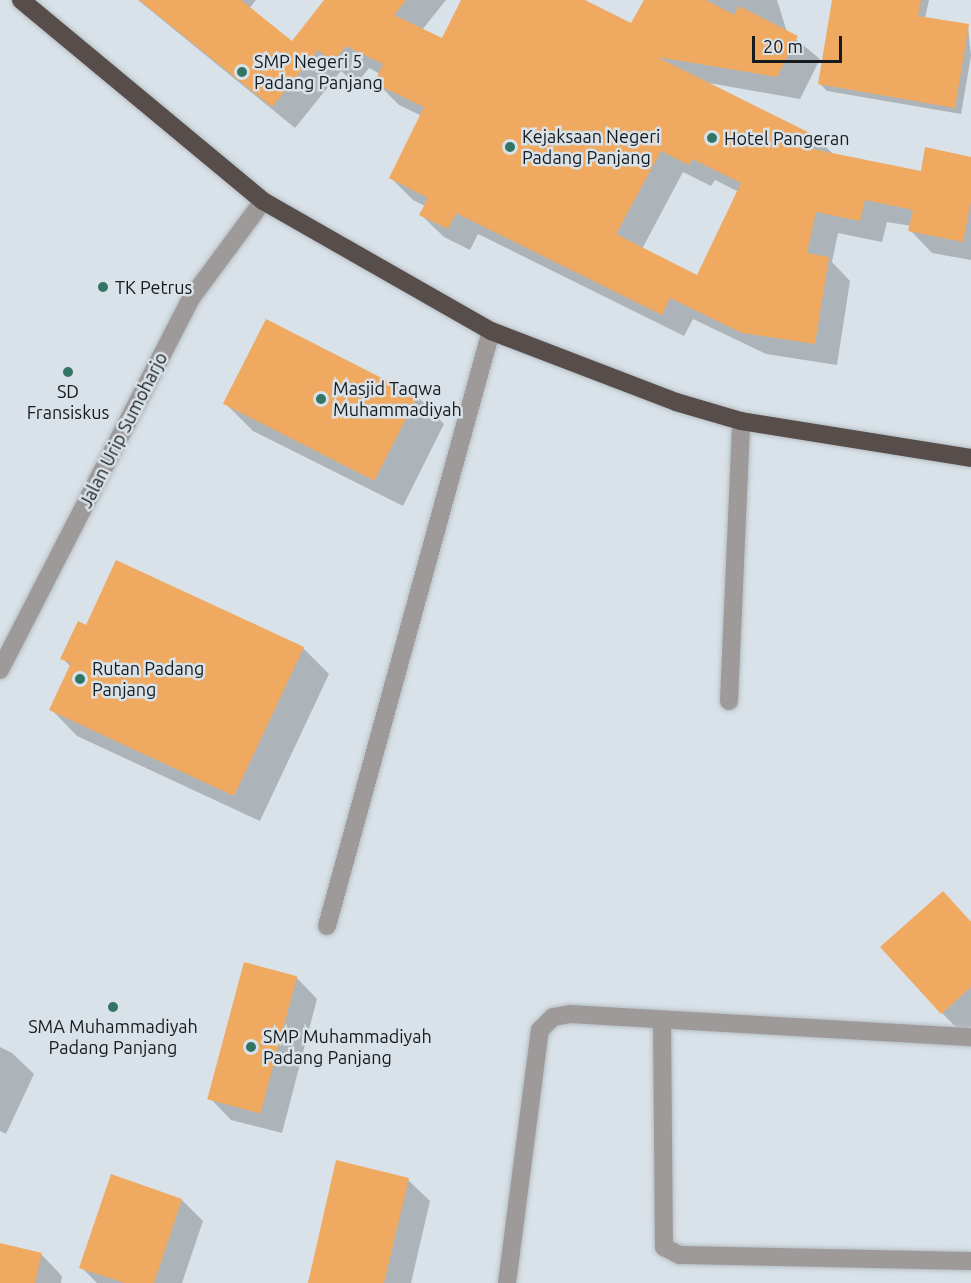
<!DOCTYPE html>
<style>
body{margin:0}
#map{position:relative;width:971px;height:1283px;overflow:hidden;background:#d9e2e8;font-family:Ubuntu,sans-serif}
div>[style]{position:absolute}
.shadow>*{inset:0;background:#0003}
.building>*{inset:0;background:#f0a961;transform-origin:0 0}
.roads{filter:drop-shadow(0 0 2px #b6bec4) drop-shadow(0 0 2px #b6bec4)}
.street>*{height:18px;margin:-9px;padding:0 9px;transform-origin:9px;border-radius:9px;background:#9f9a9a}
.highway>*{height:18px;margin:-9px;padding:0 9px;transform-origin:9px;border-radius:9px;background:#574d4b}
.dots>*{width:16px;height:16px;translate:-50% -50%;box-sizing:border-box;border:3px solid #d9e2e8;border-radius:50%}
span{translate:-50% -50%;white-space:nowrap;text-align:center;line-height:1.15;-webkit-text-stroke:5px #d9e2e8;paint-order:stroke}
.poi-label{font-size:18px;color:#181b1e}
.left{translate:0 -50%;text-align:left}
.street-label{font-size:18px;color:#181b1e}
.scale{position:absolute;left:752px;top:36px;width:90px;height:27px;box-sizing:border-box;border:3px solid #181b1e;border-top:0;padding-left:8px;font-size:18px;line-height:21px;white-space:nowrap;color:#181b1e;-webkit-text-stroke:4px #d9e2e8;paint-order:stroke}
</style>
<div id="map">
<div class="shadow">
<div style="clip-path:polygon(evenodd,138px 0,256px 0,249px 9px,292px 43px,326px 0,446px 0,422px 30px,443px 40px,462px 0,582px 0,631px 25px,645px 0,777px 0,787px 32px,820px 59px,800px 99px,709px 83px,817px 138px,834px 155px,922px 173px,971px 158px,971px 260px,932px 253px,910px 230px,911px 226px,887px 222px,882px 242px,838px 233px,832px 262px,850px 281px,837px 365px,766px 354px,693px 319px,684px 336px,478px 234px,470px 250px,444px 237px,421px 215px,425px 206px,413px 200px,391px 178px,422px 116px,399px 105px,376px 82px,380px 74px,369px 68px,356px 84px,341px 71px,295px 128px,138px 0,683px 172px,711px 186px,715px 180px,739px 192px,698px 277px,642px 249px,683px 172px)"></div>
<div style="clip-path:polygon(837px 0,929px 0,925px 18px,968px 26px,971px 56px,961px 114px,827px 91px,820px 84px)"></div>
<div style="clip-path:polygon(417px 396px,444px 424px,403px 506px,253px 431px,225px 403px)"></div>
<div style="clip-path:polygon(87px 627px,303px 648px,329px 674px,260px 821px,77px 736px,51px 709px,71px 667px,62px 658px)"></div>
<div style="clip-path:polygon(943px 893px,971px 922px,971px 1027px,963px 1034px,942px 1013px)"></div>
<div style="clip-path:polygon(296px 977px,317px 999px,282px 1133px,231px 1120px,210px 1098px)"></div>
<div style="clip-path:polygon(0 1047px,12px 1053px,34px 1074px,6px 1134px,0 1131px)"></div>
<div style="clip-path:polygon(408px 1180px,430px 1201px,411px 1283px,310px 1283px)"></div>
<div style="clip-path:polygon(182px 1200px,203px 1221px,182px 1283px,97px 1283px,81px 1267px)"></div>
<div style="clip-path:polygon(0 1245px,41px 1254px,62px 1276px,61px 1283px,0 1283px)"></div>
</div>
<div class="building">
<div style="clip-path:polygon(evenodd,139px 0,241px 0,292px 41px,324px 0,406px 0,394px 15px,442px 38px,461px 0,585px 0,631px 23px,644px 0,706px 0,734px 15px,739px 6px,798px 36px,777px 77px,657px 57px,818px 137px,812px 149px,921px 171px,925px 147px,971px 157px,971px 201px,963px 242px,908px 231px,913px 210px,865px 200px,860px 221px,816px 212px,807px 253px,829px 257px,815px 344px,742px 333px,670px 298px,662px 315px,456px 213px,448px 229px,419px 215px,428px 198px,389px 178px,424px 107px,374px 83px,383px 64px,346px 46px,333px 62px,318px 50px,272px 107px,139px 0,661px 151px,689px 165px,692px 159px,741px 183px,697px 275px,616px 234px,661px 151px)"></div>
<div style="clip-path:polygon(832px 0,921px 0,918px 16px,969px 24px,955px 108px,818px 84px)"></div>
<div style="left:266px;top:319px;width:170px;height:95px;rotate:27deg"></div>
<div style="clip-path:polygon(116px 560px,304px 647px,234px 796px,49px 710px,71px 663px,60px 659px,78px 621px,86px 625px)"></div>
<div style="clip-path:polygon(943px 891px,971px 922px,971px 987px,941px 1014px,880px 947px)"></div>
<div style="left:244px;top:962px;width:55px;height:142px;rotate:15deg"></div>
<div style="clip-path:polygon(336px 1160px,409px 1178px,384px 1283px,308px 1283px)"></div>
<div style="clip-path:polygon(111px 1174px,182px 1199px,154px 1283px,125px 1283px,79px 1268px)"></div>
<div style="clip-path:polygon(0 1243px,42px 1253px,35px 1283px,0 1283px)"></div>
</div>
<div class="roads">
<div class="street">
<div style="left:0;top:670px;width:420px;rotate:-62.8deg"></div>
<div style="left:192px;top:297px;width:119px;rotate:-53.5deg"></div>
<div style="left:729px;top:701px;width:280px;rotate:-87.5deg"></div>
<div style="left:327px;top:926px;width:617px;rotate:-74.59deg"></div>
<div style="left:662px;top:1021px;width:226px;rotate:89.5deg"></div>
<div style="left:664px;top:1247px;width:18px;rotate:27deg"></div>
<div style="left:680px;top:1255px;width:291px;rotate:1.2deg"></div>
<div style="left:507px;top:1283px;width:255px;rotate:-82.6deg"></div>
<div style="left:540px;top:1030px;width:18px;rotate:-45deg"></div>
<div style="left:553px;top:1017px;width:17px;rotate:-10deg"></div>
<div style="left:570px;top:1014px;width:402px;rotate:3.3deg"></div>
</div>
<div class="highway">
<div style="left:21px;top:0;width:315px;rotate:39.7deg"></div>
<div style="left:263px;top:201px;width:262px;rotate:29.7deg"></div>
<div style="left:491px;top:331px;width:198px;rotate:21deg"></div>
<div style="left:676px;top:402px;width:68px;rotate:16.3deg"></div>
<div style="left:741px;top:421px;width:233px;rotate:9.1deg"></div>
</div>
</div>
<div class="dots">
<div style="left:242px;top:72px;background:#337565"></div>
<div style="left:712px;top:138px;background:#337565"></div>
<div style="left:510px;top:147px;background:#337565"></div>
<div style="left:103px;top:287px;background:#337565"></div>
<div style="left:68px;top:372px;background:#337565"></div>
<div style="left:321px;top:399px;background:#337565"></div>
<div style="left:80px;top:679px;background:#337565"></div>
<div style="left:113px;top:1007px;background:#337565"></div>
<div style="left:251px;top:1047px;background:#337565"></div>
</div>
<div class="poi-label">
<span class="left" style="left:254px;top:72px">SMP Negeri 5<br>Padang Panjang</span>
<span class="left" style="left:522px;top:147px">Kejaksaan Negeri<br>Padang Panjang</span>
<span class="left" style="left:724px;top:138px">Hotel Pangeran</span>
<span class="left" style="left:115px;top:287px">TK Petrus</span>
<span class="left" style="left:333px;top:399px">Masjid Taqwa<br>Muhammadiyah</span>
<span style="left:68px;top:402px">SD<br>Fransiskus</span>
<span class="left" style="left:92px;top:679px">Rutan Padang<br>Panjang</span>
<span style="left:113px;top:1037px">SMA Muhammadiyah<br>Padang Panjang</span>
<span class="left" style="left:263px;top:1047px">SMP Muhammadiyah<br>Padang Panjang</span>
</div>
<div class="street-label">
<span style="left:123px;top:430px;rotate:-63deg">Jalan Urip Sumoharjo</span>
</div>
<div class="scale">20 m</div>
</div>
